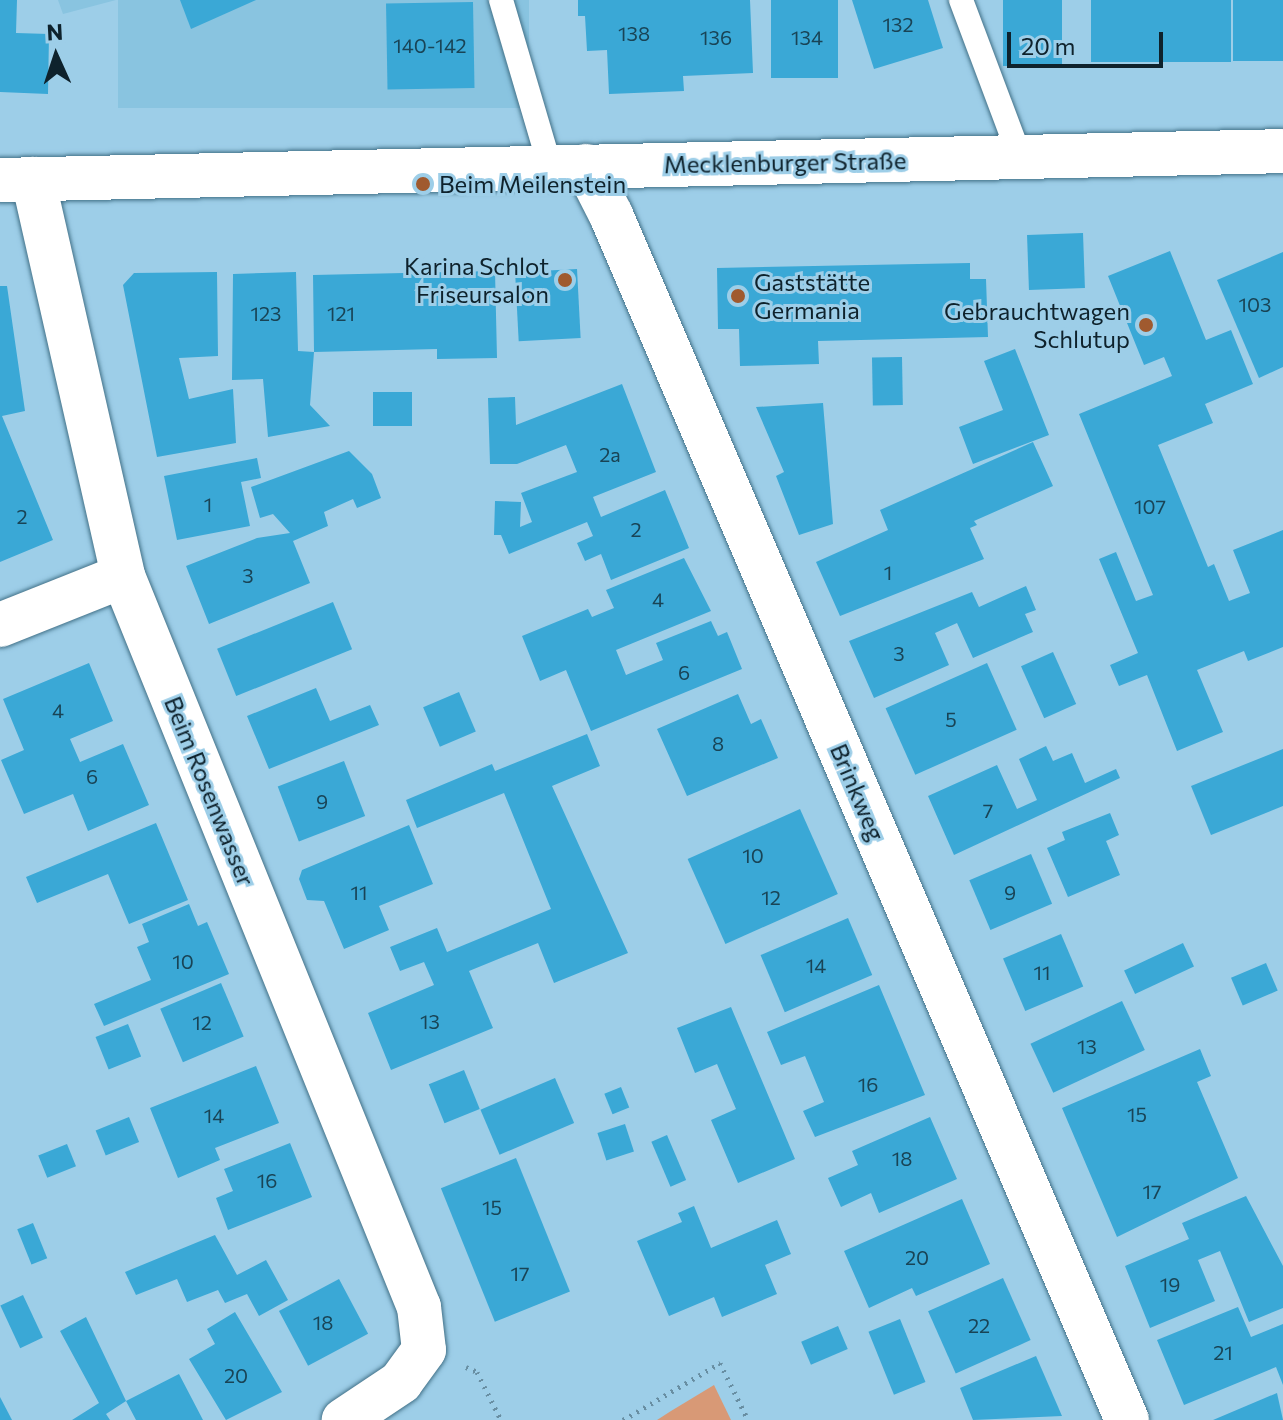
<!DOCTYPE html>
<meta charset="utf-8">
<style>
body{margin:0}
#map{position:relative;width:1283px;height:1420px;overflow:hidden;background:#9dcee8;font-family:Commissioner,sans-serif}
div>[style]{position:absolute}
.built>*{inset:0;background:#89c4e0;transform-origin:0 0}
.green>*{inset:0;background:#d89976}
.building>*{inset:0;background:#3aa8d6;transform-origin:0 0}
.path>*{height:5px;margin-top:-2.5px;transform-origin:0;background:repeating-linear-gradient(90deg,#688ea2 0 2px,transparent 0 8px)}
.roads{filter:drop-shadow(0 0 2px #427188) drop-shadow(0 0 2px #427188)}
.lane>*{height:24px;margin:-12px;padding:0 12px;transform-origin:12px;border-radius:12px;background:#fff}
.street>*{height:44px;margin:-22px;padding:0 22px;transform-origin:22px;border-radius:22px;background:#fff}
.secondary>*{height:44px;margin:-22px;padding:0 22px;transform-origin:22px;border-radius:22px;background:#fff}
.dots>*{width:22px;height:22px;translate:-50% -50%;box-sizing:border-box;border:4px solid #9dcee8;border-radius:50%}
span{translate:-50% -50%;white-space:nowrap;text-align:center;line-height:1.15;-webkit-text-stroke:6px #9dcee8;paint-order:stroke}
.number-label{font-size:20px;color:#194456}
.number-label span{-webkit-text-stroke-width:0}
.street-label{font-size:24px;color:#0e222c}
.poi-label{font-size:24px;color:#0e222c}
.left{translate:0 -50%;text-align:left}
.right{translate:-100% -50%;text-align:right}
.north{position:absolute;left:16px;top:16px;width:80px;height:80px;-webkit-text-stroke:6px #9dcee8;paint-order:stroke;rotate:357deg;font-size:22px;font-weight:700;line-height:32px;text-align:center;color:#0e222c}
.north::after{content:'';display:block;margin:auto;width:28px;height:36px;background:#0e222c;clip-path:polygon(50% 0,100% 100%,50% 72%,0 100%)}
.scale{position:absolute;left:1007px;top:32px;width:156px;height:36px;box-sizing:border-box;border:4px solid #0e222c;border-top:0;padding-left:10px;font-size:24px;line-height:28px;white-space:nowrap;color:#0e222c;-webkit-text-stroke:6px #9dcee8;paint-order:stroke}
</style>
<div id="map">
<div class="built">
<div style="clip-path:polygon(58px 0,116px 0,63px 14px)"></div>
<div style="left:118px;top:0;width:411px;height:108px"></div>
</div>
<div class="green">
<div style="clip-path:polygon(714px 1385px,731px 1420px,657px 1420px,671px 1411px)"></div>
</div>
<div class="building">
<div style="clip-path:polygon(0 0,17px 0,16px 33px,49px 34px,48px 94px,0 92px)"></div>
<div style="clip-path:polygon(180px 0,256px 0,191px 29px)"></div>
<div style="clip-path:polygon(578px 0,750px 0,753px 73px,683px 76px,684px 91px,609px 94px,607px 50px,587px 51px,585px 16px,578px 16px)"></div>
<div style="left:771px;top:0;width:67px;height:78px"></div>
<div style="clip-path:polygon(852px 0,928px 0,943px 48px,874px 69px)"></div>
<div style="left:1003px;top:0;width:59px;height:66px"></div>
<div style="left:1091px;top:0;width:140px;height:62px"></div>
<div style="left:1233px;top:0;width:50px;height:61px"></div>
<div style="left:473px;top:2px;width:86px;height:87px;rotate:89deg"></div>
<div style="left:1083px;top:233px;width:55px;height:56px;rotate:88deg"></div>
<div style="clip-path:polygon(1170px 251px,1206px 340px,1231px 330px,1253px 384px,1205px 404px,1213px 423px,1158px 445px,1208px 567px,1214px 564px,1229px 601px,1250px 593px,1233px 550px,1283px 530px,1283px 647px,1248px 661px,1244px 651px,1197px 670px,1223px 732px,1177px 751px,1147px 675px,1119px 686px,1110px 665px,1138px 653px,1099px 559px,1116px 552px,1136px 601px,1153px 595px,1079px 414px,1172px 376px,1164px 357px,1144px 365px,1108px 276px)"></div>
<div style="clip-path:polygon(1283px 252px,1283px 367px,1259px 378px,1217px 280px)"></div>
<div style="clip-path:polygon(970px 263px,970px 279px,986px 279px,988px 337px,818px 341px,819px 364px,740px 366px,739px 329px,718px 329px,717px 268px)"></div>
<div style="left:577px;top:269px;width:69px;height:62px;rotate:87deg"></div>
<div style="clip-path:polygon(495px 271px,497px 358px,437px 359px,437px 349px,314px 352px,313px 275px)"></div>
<div style="clip-path:polygon(217px 272px,218px 356px,179px 358px,189px 399px,233px 389px,236px 443px,157px 457px,123px 285px,134px 273px)"></div>
<div style="clip-path:polygon(296px 272px,298px 351px,314px 352px,310px 405px,330px 426px,268px 437px,263px 379px,232px 380px,233px 274px)"></div>
<div style="clip-path:polygon(0 286px,7px 286px,25px 411px,2px 416px,53px 540px,0 562px)"></div>
<div style="clip-path:polygon(1015px 349px,1049px 435px,973px 464px,959px 427px,1003px 410px,984px 361px)"></div>
<div style="left:902px;top:357px;width:48px;height:30px;rotate:89deg"></div>
<div style="clip-path:polygon(622px 384px,656px 472px,593px 497px,601px 517px,665px 490px,689px 548px,611px 580px,601px 554px,585px 561px,577px 543px,593px 536px,587px 522px,509px 554px,501px 535px,494px 535px,495px 501px,521px 502px,520px 527px,532px 522px,521px 493px,577px 472px,566px 445px,517px 464px,490px 464px,488px 398px,515px 397px,516px 425px)"></div>
<div style="left:373px;top:392px;width:39px;height:34px"></div>
<div style="clip-path:polygon(823px 403px,833px 524px,799px 535px,776px 476px,784px 472px,756px 407px)"></div>
<div style="clip-path:polygon(1033px 442px,1053px 486px,974px 521px,977px 525px,970px 528px,984px 559px,840px 616px,816px 562px,888px 530px,880px 510px)"></div>
<div style="clip-path:polygon(349px 451px,372px 474px,381px 498px,357px 508px,353px 499px,324px 512px,328px 526px,293px 541px,310px 583px,209px 624px,186px 566px,257px 538px,290px 533px,273px 514px,260px 518px,251px 487px)"></div>
<div style="clip-path:polygon(257px 458px,261px 478px,241px 482px,250px 526px,177px 540px,164px 476px)"></div>
<div style="clip-path:polygon(684px 558px,711px 611px,616px 650px,626px 675px,663px 660px,656px 643px,711px 621px,718px 636px,727px 632px,742px 669px,591px 731px,566px 670px,540px 681px,522px 636px,588px 609px,592px 617px,614px 608px,606px 590px)"></div>
<div style="clip-path:polygon(1026px 586px,1036px 610px,1025px 614px,1033px 632px,973px 658px,957px 623px,935px 633px,949px 665px,874px 698px,849px 641px,972px 592px,979px 607px)"></div>
<div style="left:333px;top:602px;width:51px;height:125px;rotate:68deg"></div>
<div style="left:1053px;top:652px;width:57px;height:35px;rotate:66deg"></div>
<div style="clip-path:polygon(89px 663px,113px 721px,70px 739px,80px 762px,123px 744px,149px 805px,88px 831px,73px 794px,24px 814px,1px 760px,24px 750px,3px 699px)"></div>
<div style="left:987px;top:663px;width:73px;height:111px;rotate:66deg"></div>
<div style="clip-path:polygon(316px 688px,330px 721px,370px 705px,379px 725px,269px 769px,247px 716px)"></div>
<div style="left:459px;top:692px;width:43px;height:39px;rotate:67deg"></div>
<div style="clip-path:polygon(738px 694px,751px 724px,761px 719px,778px 758px,687px 796px,657px 729px)"></div>
<div style="clip-path:polygon(587px 734px,600px 766px,552px 786px,628px 953px,554px 983px,538px 943px,469px 971px,493px 1028px,391px 1070px,368px 1013px,434px 985px,424px 962px,400px 971px,390px 947px,437px 928px,447px 952px,551px 909px,504px 793px,417px 828px,406px 800px,492px 764px,495px 771px)"></div>
<div style="clip-path:polygon(1046px 746px,1053px 761px,1072px 753px,1085px 783px,1116px 769px,1120px 778px,954px 855px,928px 796px,997px 765px,1017px 809px,1037px 800px,1019px 759px)"></div>
<div style="clip-path:polygon(1283px 749px,1283px 806px,1211px 835px,1191px 786px)"></div>
<div style="left:344px;top:761px;width:59px;height:71px;rotate:69deg"></div>
<div style="left:800px;top:809px;width:93px;height:123px;rotate:66deg"></div>
<div style="clip-path:polygon(1110px 813px,1119px 835px,1106px 841px,1120px 875px,1068px 897px,1047px 848px,1065px 840px,1062px 832px)"></div>
<div style="clip-path:polygon(156px 823px,188px 900px,129px 924px,108px 874px,37px 903px,26px 877px)"></div>
<div style="clip-path:polygon(409px 825px,433px 884px,379px 906px,389px 930px,344px 949px,324px 901px,307px 900px,299px 879px,302px 870px)"></div>
<div style="left:1031px;top:854px;width:54px;height:67px;rotate:67deg"></div>
<div style="clip-path:polygon(189px 904px,198px 926px,207px 922px,229px 974px,104px 1026px,94px 1004px,151px 980px,137px 947px,149px 942px,142px 924px)"></div>
<div style="left:848px;top:918px;width:62px;height:95px;rotate:67deg"></div>
<div style="left:1061px;top:934px;width:57px;height:63px;rotate:67deg"></div>
<div style="left:1183px;top:943px;width:26px;height:65px;rotate:65deg"></div>
<div style="left:1266px;top:963px;width:30px;height:38px;rotate:67deg"></div>
<div style="left:221px;top:983px;width:58px;height:66px;rotate:67deg"></div>
<div style="clip-path:polygon(879px 985px,925px 1095px,815px 1137px,803px 1111px,824px 1102px,805px 1056px,781px 1065px,767px 1032px)"></div>
<div style="left:1122px;top:1001px;width:54px;height:101px;rotate:65deg"></div>
<div style="clip-path:polygon(731px 1007px,795px 1159px,738px 1183px,711px 1120px,736px 1109px,717px 1064px,695px 1073px,677px 1028px)"></div>
<div style="left:128px;top:1024px;width:35px;height:35px;rotate:68deg"></div>
<div style="clip-path:polygon(1200px 1049px,1211px 1076px,1197px 1082px,1238px 1178px,1117px 1237px,1062px 1108px)"></div>
<div style="clip-path:polygon(256px 1066px,279px 1123px,215px 1148px,220px 1160px,178px 1178px,150px 1108px)"></div>
<div style="left:464px;top:1070px;width:42px;height:38px;rotate:68deg"></div>
<div style="left:555px;top:1078px;width:49px;height:81px;rotate:67deg"></div>
<div style="left:621px;top:1087px;width:22px;height:18px;rotate:68deg"></div>
<div style="left:129px;top:1117px;width:27px;height:36px;rotate:68deg"></div>
<div style="clip-path:polygon(930px 1117px,957px 1179px,879px 1213px,871px 1193px,841px 1207px,828px 1178px,858px 1165px,852px 1151px)"></div>
<div style="left:625px;top:1124px;width:29px;height:29px;rotate:72deg"></div>
<div style="left:667px;top:1135px;width:49px;height:17px;rotate:67deg"></div>
<div style="clip-path:polygon(290px 1143px,312px 1197px,228px 1230px,216px 1198px,233px 1191px,224px 1169px)"></div>
<div style="left:67px;top:1144px;width:24px;height:31px;rotate:68deg"></div>
<div style="left:516px;top:1158px;width:144px;height:81px;rotate:68deg"></div>
<div style="clip-path:polygon(1246px 1196px,1283px 1266px,1283px 1308px,1249px 1322px,1220px 1251px,1198px 1260px,1215px 1301px,1150px 1328px,1125px 1266px,1189px 1239px,1182px 1223px)"></div>
<div style="clip-path:polygon(962px 1199px,990px 1264px,916px 1296px,912px 1288px,869px 1308px,844px 1251px)"></div>
<div style="clip-path:polygon(694px 1206px,711px 1248px,777px 1220px,791px 1254px,765px 1265px,777px 1294px,722px 1317px,714px 1297px,669px 1316px,637px 1241px,682px 1222px,678px 1213px)"></div>
<div style="left:33px;top:1223px;width:38px;height:17px;rotate:68deg"></div>
<div style="clip-path:polygon(215px 1235px,237px 1275px,266px 1260px,288px 1300px,259px 1316px,247px 1294px,225px 1303px,218px 1290px,187px 1302px,177px 1279px,136px 1295px,125px 1272px)"></div>
<div style="left:1003px;top:1278px;width:68px;height:82px;rotate:66deg"></div>
<div style="left:339px;top:1279px;width:62px;height:68px;rotate:62deg"></div>
<div style="left:23px;top:1295px;width:47px;height:25px;rotate:65deg"></div>
<div style="clip-path:polygon(1238px 1307px,1251px 1337px,1283px 1324px,1283px 1385px,1276px 1367px,1184px 1405px,1157px 1340px)"></div>
<div style="clip-path:polygon(235px 1312px,282px 1392px,226px 1420px,189px 1359px,215px 1344px,207px 1329px)"></div>
<div style="clip-path:polygon(86px 1317px,126px 1401px,179px 1374px,203px 1420px,136px 1420px,126px 1401px,106px 1414px,110px 1420px,72px 1420px,99px 1403px,60px 1331px)"></div>
<div style="left:900px;top:1319px;width:68px;height:34px;rotate:68deg"></div>
<div style="left:838px;top:1326px;width:25px;height:40px;rotate:67deg"></div>
<div style="clip-path:polygon(1036px 1356px,1062px 1416px,973px 1420px,960px 1388px)"></div>
<div style="clip-path:polygon(1277px 1393px,1283px 1420px,1213px 1420px)"></div>
<div style="clip-path:polygon(0 1397px,12px 1420px,0 1420px)"></div>
</div>
<div class="path">
<div style="left:466px;top:1367px;width:12px;rotate:24deg"></div>
<div style="left:477px;top:1372px;width:54px;rotate:63.4deg"></div>
<div style="left:623px;top:1420px;width:113px;rotate:-30.4deg"></div>
<div style="left:720px;top:1363px;width:64px;rotate:63.8deg"></div>
</div>
<div class="roads">
<div class="lane">
<div style="left:501px;top:0;width:174px;rotate:73.6deg"></div>
<div style="left:961px;top:0;width:168px;rotate:69.4deg"></div>
</div>
<div class="street">
<div style="left:586px;top:166px;width:55px;rotate:63deg"></div>
<div style="left:611px;top:215px;width:1311px;rotate:66.82deg"></div>
<div style="left:33px;top:179px;width:407px;rotate:77.2deg"></div>
<div style="left:123px;top:576px;width:789px;rotate:67.96deg"></div>
<div style="left:419px;top:1307px;width:43px;rotate:83.4deg"></div>
<div style="left:424px;top:1350px;width:39px;rotate:126deg"></div>
<div style="left:401px;top:1382px;width:69px;rotate:146.3deg"></div>
<div style="left:0;top:625px;width:132px;rotate:-21.7deg"></div>
</div>
<div class="secondary">
<div style="left:0;top:180px;width:1283px;rotate:-1.29deg"></div>
</div>
</div>
<div class="dots">
<div style="left:423px;top:184px;background:#a05a2f"></div>
<div style="left:565px;top:280px;background:#a05a2f"></div>
<div style="left:738px;top:296px;background:#a05a2f"></div>
<div style="left:1146px;top:325px;background:#a05a2f"></div>
</div>
<div class="number-label">
<span style="left:898px;top:24px">132</span>
<span style="left:634px;top:33px">138</span>
<span style="left:716px;top:37px">136</span>
<span style="left:807px;top:37px">134</span>
<span style="left:430px;top:45px">140-142</span>
<span style="left:1255px;top:304px">103</span>
<span style="left:266px;top:313px">123</span>
<span style="left:341px;top:313px">121</span>
<span style="left:610px;top:454px">2a</span>
<span style="left:208px;top:504px">1</span>
<span style="left:1150px;top:506px">107</span>
<span style="left:22px;top:516px">2</span>
<span style="left:636px;top:529px">2</span>
<span style="left:888px;top:572px">1</span>
<span style="left:248px;top:575px">3</span>
<span style="left:658px;top:599px">4</span>
<span style="left:899px;top:653px">3</span>
<span style="left:684px;top:672px">6</span>
<span style="left:58px;top:710px">4</span>
<span style="left:951px;top:719px">5</span>
<span style="left:718px;top:743px">8</span>
<span style="left:92px;top:776px">6</span>
<span style="left:322px;top:801px">9</span>
<span style="left:988px;top:810px">7</span>
<span style="left:753px;top:855px">10</span>
<span style="left:359px;top:892px">11</span>
<span style="left:1010px;top:892px">9</span>
<span style="left:771px;top:897px">12</span>
<span style="left:183px;top:961px">10</span>
<span style="left:816px;top:965px">14</span>
<span style="left:1042px;top:972px">11</span>
<span style="left:430px;top:1021px">13</span>
<span style="left:202px;top:1022px">12</span>
<span style="left:1087px;top:1046px">13</span>
<span style="left:868px;top:1084px">16</span>
<span style="left:1137px;top:1114px">15</span>
<span style="left:214px;top:1115px">14</span>
<span style="left:902px;top:1158px">18</span>
<span style="left:267px;top:1180px">16</span>
<span style="left:1152px;top:1191px">17</span>
<span style="left:492px;top:1207px">15</span>
<span style="left:917px;top:1257px">20</span>
<span style="left:520px;top:1273px">17</span>
<span style="left:1170px;top:1284px">19</span>
<span style="left:323px;top:1322px">18</span>
<span style="left:979px;top:1325px">22</span>
<span style="left:1223px;top:1352px">21</span>
<span style="left:236px;top:1375px">20</span>
</div>
<div class="street-label">
<span style="left:785px;top:162px;rotate:-1deg">Mecklenburger Straße</span>
<span style="left:210px;top:791px;rotate:68deg">Beim Rosenwasser</span>
<span style="left:858px;top:792px;rotate:67deg">Brinkweg</span>
</div>
<div class="poi-label">
<span class="left" style="left:439px;top:184px">Beim Meilenstein</span>
<span class="right" style="left:549px;top:280px">Karina Schlot<br>Friseursalon</span>
<span class="left" style="left:754px;top:296px">Gaststätte<br>Germania</span>
<span class="right" style="left:1130px;top:325px">Gebrauchtwagen<br>Schlutup</span>
</div>
<div class="north">N</div>
<div class="scale">20 m</div>
</div>
